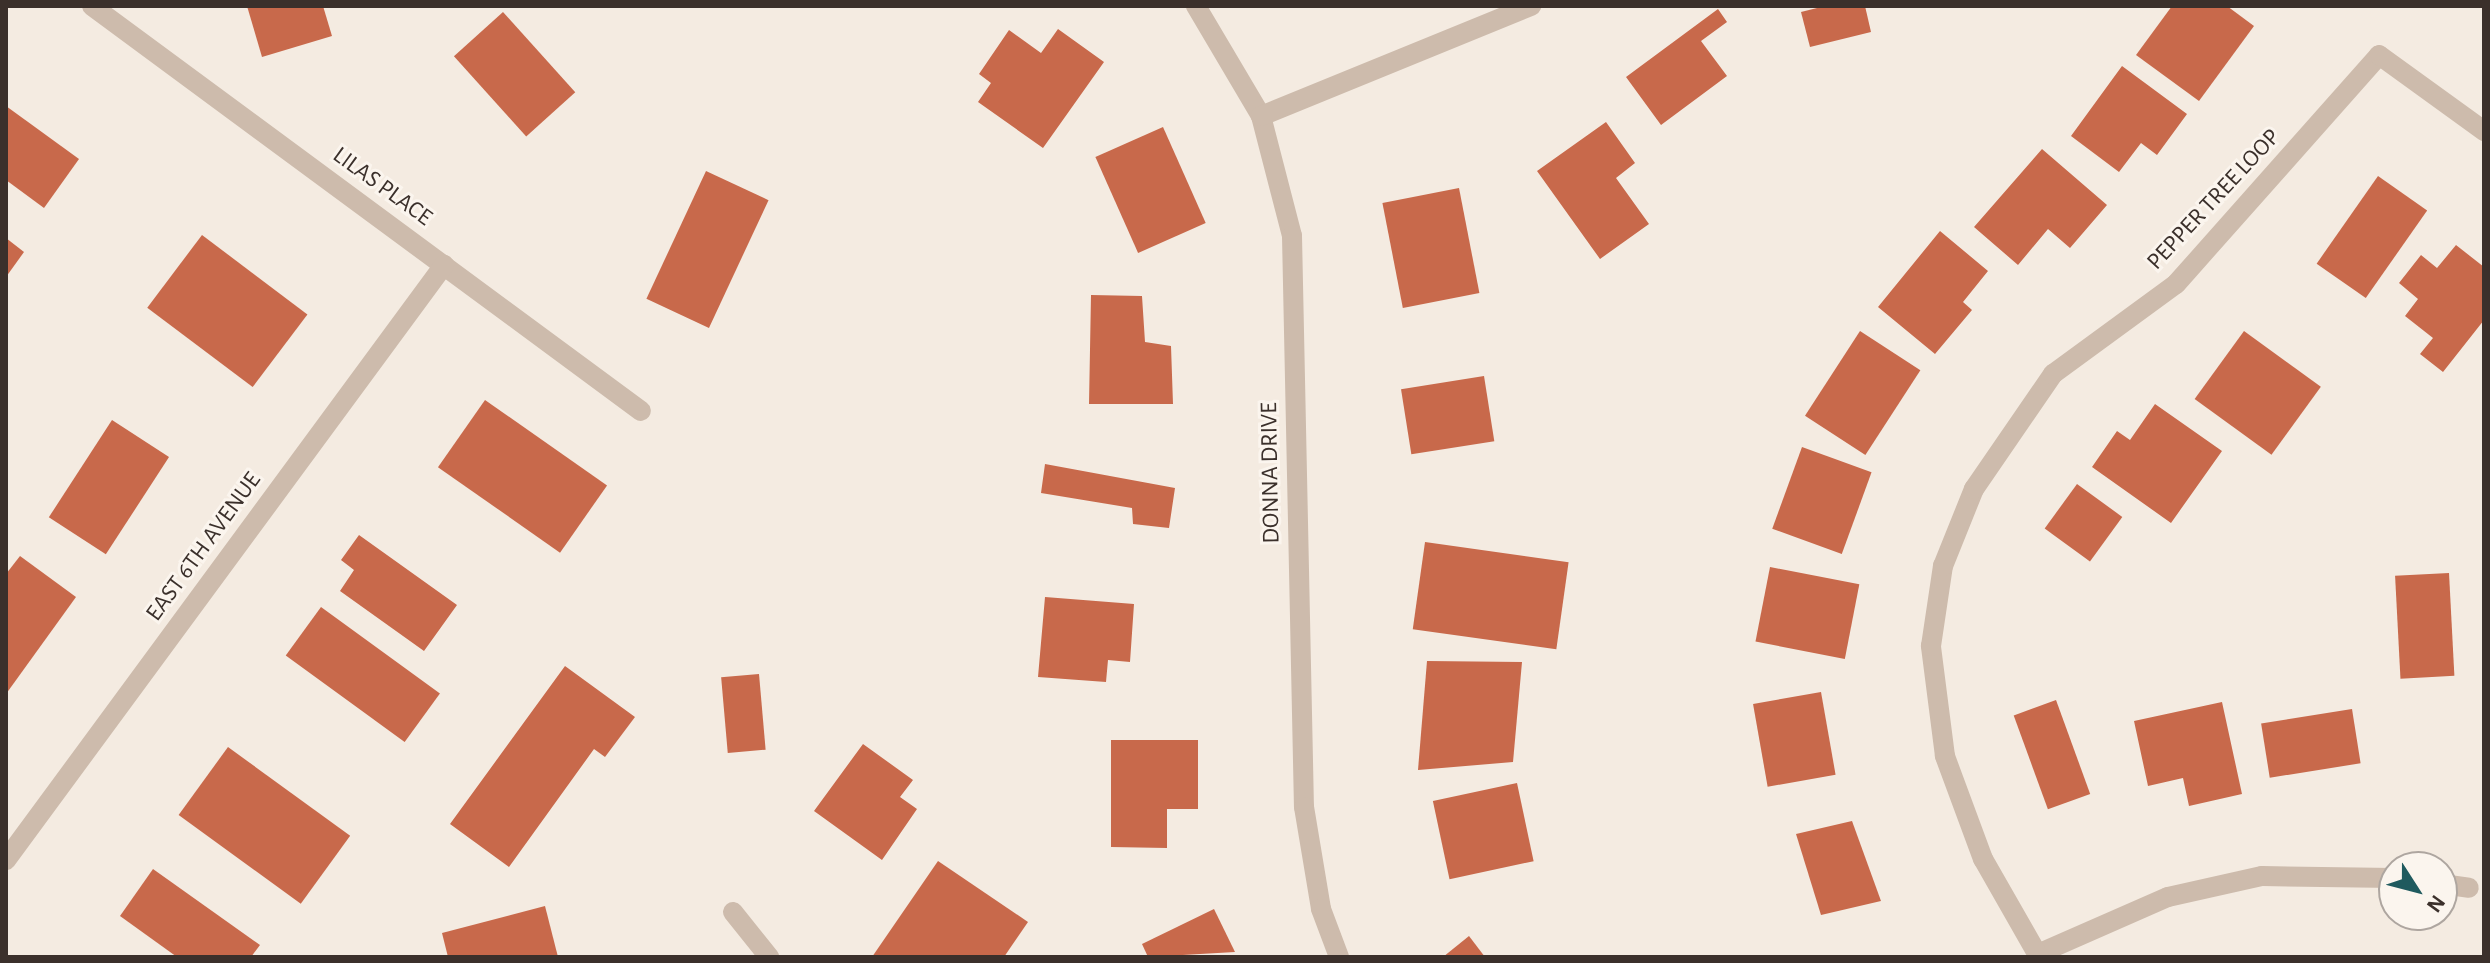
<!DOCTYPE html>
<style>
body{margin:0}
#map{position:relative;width:2490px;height:963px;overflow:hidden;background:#f4ebe1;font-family:"Alegreya Sans",sans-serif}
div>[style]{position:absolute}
.building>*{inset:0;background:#c8694b;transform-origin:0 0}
.minor>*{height:20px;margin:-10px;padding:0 10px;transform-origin:10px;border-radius:10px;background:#cdbbac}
span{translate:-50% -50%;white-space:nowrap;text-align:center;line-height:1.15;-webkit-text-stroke:6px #fbf5ee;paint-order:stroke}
.street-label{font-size:24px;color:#3b302b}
.frame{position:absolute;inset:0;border:8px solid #3b302b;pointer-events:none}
.north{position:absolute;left:2378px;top:851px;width:80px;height:80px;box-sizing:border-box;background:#fbf5ee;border:2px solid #aea6a0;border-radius:50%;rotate:126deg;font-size:22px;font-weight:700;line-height:32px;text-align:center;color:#3b302b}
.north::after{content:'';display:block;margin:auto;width:28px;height:36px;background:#1f5a5e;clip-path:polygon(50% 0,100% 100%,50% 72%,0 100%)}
</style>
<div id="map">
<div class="building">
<div style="clip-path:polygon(247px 6px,323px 6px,332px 36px,262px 57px)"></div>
<div style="clip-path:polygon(1825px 6px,1865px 6px,1871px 32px,1810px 47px,1801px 12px)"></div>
<div style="clip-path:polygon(2172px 6px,2227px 6px,2254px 26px,2199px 101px,2136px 55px)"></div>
<div style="clip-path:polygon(1718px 9px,1727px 22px,1701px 41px,1727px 76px,1661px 125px,1626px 77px)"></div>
<div style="left:503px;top:12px;width:108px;height:66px;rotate:48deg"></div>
<div style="clip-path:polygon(1058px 29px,1104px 62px,1043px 148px,978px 102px,991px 83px,979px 74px,1009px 30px,1041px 53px)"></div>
<div style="clip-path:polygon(2122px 66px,2187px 114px,2157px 155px,2141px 143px,2119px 172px,2071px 136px)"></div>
<div style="clip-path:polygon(6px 106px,79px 159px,44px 208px,6px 180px)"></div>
<div style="clip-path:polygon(1606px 122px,1635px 163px,1616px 178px,1649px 224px,1600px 259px,1537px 171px)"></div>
<div style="left:1163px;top:127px;width:105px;height:74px;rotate:66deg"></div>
<div style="clip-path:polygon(2042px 149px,2107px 205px,2070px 248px,2048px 229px,2018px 265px,1974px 227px)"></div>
<div style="left:706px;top:171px;width:69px;height:141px;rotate:25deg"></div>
<div style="left:2378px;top:176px;width:60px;height:107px;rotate:35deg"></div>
<div style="left:1459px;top:188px;width:107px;height:78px;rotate:79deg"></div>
<div style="clip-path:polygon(1940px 231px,1988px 271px,1963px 302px,1972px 310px,1935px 354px,1878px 307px)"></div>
<div style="left:202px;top:235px;width:132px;height:91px;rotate:37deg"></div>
<div style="clip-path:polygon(6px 238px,24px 252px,6px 277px)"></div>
<div style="clip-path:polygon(2456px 245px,2484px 267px,2484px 320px,2443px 372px,2420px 354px,2433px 338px,2405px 316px,2418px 299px,2399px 283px,2421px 255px,2437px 268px)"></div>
<div style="clip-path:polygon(1091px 295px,1142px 296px,1145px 342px,1171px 346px,1173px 404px,1089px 404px)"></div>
<div style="left:1860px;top:331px;width:72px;height:101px;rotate:33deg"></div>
<div style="left:2244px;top:331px;width:95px;height:84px;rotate:36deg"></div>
<div style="left:1484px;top:376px;width:66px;height:84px;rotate:81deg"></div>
<div style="left:485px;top:400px;width:149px;height:82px;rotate:35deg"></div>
<div style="clip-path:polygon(2155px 404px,2222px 451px,2171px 523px,2092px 467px,2117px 431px,2130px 440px)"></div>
<div style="left:112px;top:420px;width:68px;height:116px;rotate:33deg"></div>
<div style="left:1802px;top:447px;width:74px;height:87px;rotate:20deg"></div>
<div style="clip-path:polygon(1045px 464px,1175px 488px,1169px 528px,1133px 524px,1132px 508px,1041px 493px)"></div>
<div style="left:2077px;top:484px;width:56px;height:55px;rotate:36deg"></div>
<div style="clip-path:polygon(359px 535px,457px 605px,424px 651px,340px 591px,354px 570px,341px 560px)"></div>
<div style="left:1425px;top:542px;width:145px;height:88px;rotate:8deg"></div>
<div style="clip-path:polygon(20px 556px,76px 597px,6px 694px,6px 574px)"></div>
<div style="left:1770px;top:567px;width:91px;height:76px;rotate:11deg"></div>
<div style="left:2449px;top:573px;width:103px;height:54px;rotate:87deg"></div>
<div style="clip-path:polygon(1045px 597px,1134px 604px,1130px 662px,1108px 660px,1106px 682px,1038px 677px)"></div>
<div style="left:321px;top:607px;width:147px;height:60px;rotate:36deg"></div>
<div style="clip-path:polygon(1427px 661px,1522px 662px,1513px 762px,1418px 770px)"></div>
<div style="clip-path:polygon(565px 666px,635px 717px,605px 757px,594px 749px,509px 867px,450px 824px)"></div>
<div style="left:759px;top:674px;width:76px;height:38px;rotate:85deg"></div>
<div style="left:1821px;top:692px;width:84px;height:69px;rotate:80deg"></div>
<div style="left:2056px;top:700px;width:100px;height:45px;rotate:70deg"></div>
<div style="clip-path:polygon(2222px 702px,2242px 794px,2189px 806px,2183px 778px,2148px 786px,2134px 721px)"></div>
<div style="left:2352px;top:709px;width:55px;height:92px;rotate:81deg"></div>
<div style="clip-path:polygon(1111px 740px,1198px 740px,1198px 809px,1167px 809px,1167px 848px,1111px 847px)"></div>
<div style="clip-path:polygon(863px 744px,913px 780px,900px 797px,917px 809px,882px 860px,814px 811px)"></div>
<div style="left:228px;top:747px;width:151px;height:84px;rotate:36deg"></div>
<div style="left:1517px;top:783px;width:80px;height:86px;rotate:78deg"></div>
<div style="clip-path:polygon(1852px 821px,1881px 901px,1821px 915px,1796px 834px)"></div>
<div style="clip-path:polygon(938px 861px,1028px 922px,1004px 957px,872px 957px)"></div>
<div style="clip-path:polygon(153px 869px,260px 945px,251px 957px,177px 957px,120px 916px)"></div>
<div style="clip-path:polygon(545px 906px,558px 957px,448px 957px,442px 933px)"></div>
<div style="clip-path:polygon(1214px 909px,1235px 952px,1148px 957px,1142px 944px)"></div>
<div style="clip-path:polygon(1469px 936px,1485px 957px,1443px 957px)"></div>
</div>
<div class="minor">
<div style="left:92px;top:6px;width:682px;rotate:36.42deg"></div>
<div style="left:1196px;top:6px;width:128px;rotate:59.4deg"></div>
<div style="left:1261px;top:116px;width:124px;rotate:75.5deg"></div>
<div style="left:1292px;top:236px;width:571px;rotate:88.8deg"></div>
<div style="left:1304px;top:807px;width:103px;rotate:80.5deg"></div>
<div style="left:1321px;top:909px;width:51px;rotate:69.4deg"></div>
<div style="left:1261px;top:116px;width:292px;rotate:-22.2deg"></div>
<div style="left:6px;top:860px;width:739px;rotate:-53.64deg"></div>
<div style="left:2442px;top:884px;width:27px;rotate:8deg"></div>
<div style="left:733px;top:912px;width:58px;rotate:51.3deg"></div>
<div style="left:2038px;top:954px;width:142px;rotate:-23.7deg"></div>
<div style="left:2168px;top:897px;width:96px;rotate:-12.6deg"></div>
<div style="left:2262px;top:876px;width:132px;rotate:0.9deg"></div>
<div style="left:2039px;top:957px;width:113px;rotate:-119.7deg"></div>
<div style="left:1983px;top:859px;width:110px;rotate:-110.3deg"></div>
<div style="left:1945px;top:756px;width:111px;rotate:-97.3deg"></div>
<div style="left:1931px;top:646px;width:81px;rotate:-81.5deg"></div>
<div style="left:1943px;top:566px;width:83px;rotate:-68.1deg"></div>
<div style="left:1974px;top:489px;width:140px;rotate:-55.5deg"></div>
<div style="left:2053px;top:374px;width:152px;rotate:-36.2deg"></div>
<div style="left:2176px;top:284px;width:306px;rotate:-48.4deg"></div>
<div style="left:2379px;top:55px;width:130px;rotate:35.9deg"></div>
</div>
<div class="street-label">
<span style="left:382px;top:187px;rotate:36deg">LILAS PLACE</span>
<span style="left:2214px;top:200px;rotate:-47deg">PEPPER TREE LOOP</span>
<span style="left:1271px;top:473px;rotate:-91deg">DONNA DRIVE</span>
<span style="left:204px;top:547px;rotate:-54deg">EAST 6TH AVENUE</span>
</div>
<div class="frame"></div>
<div class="north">N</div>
</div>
